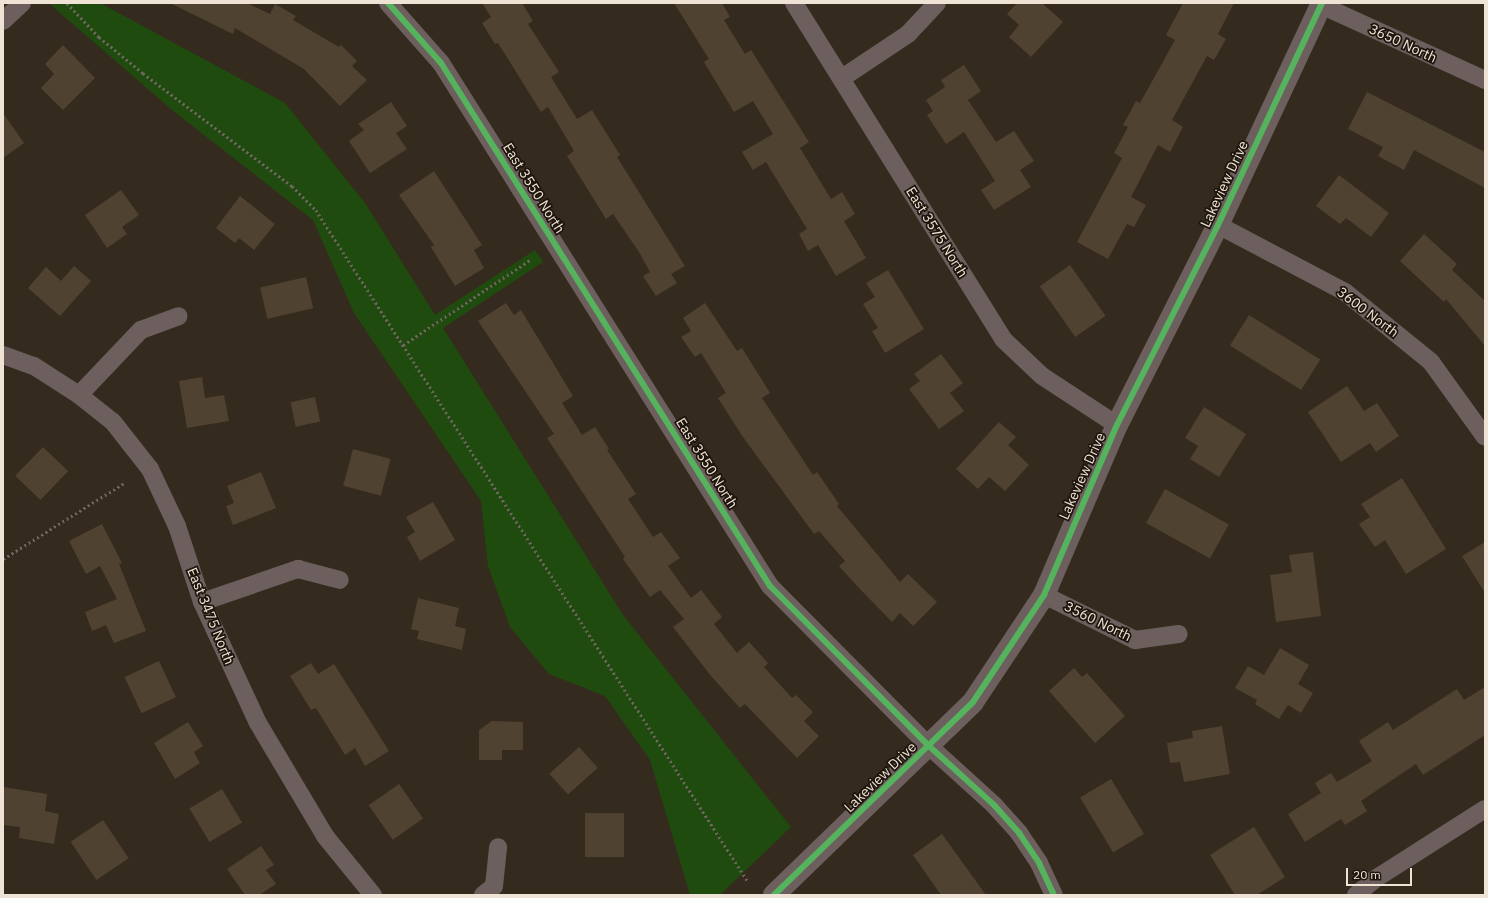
<!DOCTYPE html>
<style>
body{margin:0}
#map{position:relative;width:1488px;height:898px;overflow:hidden;background:#352a1e;font-family:"IBM Plex Sans",sans-serif}
div>[style]{position:absolute}
.green>*{inset:0;background:#204b0f}
.building>*{inset:0;background:#504231;transform-origin:0 0}
.path>*{height:2.5px;margin-top:-1.25px;transform-origin:0;background:repeating-linear-gradient(90deg,#706560 0 2px,transparent 0 5px)}
.minor>*{height:18px;margin:-9px;padding:0 9px;transform-origin:9px;border-radius:9px;background:#6c5f5e}
.tertiary>*{height:22px;margin:-11px;padding:0 11px;transform-origin:11px;border-radius:11px;background:#6c5f5e}
.cycleway>*{height:6px;margin:-3px;padding:0 3px;transform-origin:3px;border-radius:3px;background:#56b35d}
span{translate:-50% -50%;white-space:nowrap;text-align:center;line-height:1.15;-webkit-text-stroke:3.5px #1e150c;paint-order:stroke}
.street-label{font-size:14px;color:#efe3d5}
.frame{position:absolute;inset:0;border:4px solid #efe3d5;pointer-events:none}
.scale{position:absolute;left:1346px;top:868px;width:66px;height:18px;box-sizing:border-box;border:2px solid #efe3d5;border-top:0;padding-left:5px;font-size:12px;line-height:14px;white-space:nowrap;color:#efe3d5;-webkit-text-stroke:3px #1e150c;paint-order:stroke}
</style>
<div id="map">
<div class="green">
<div style="clip-path:polygon(52px 3px,100px 3px,285px 103px,365px 203px,435px 315px,535px 250px,543px 262px,443px 328px,623px 615px,791px 827px,720px 895px,690px 895px,650px 760px,605px 696px,549px 674px,510px 627px,488px 566px,481px 501px,354px 313px,313px 220px,172px 110px,51px 5px)"></div>
</div>
<div class="building">
<div style="clip-path:polygon(170px 3px,247px 3px,270px 14px,275px 4px,296px 16px,293px 20px,339px 47px,341px 45px,357px 61px,352px 66px,367px 80px,340px 106px,304px 69px,235px 28px,233px 34px)"></div>
<div style="clip-path:polygon(482px 3px,522px 3px,533px 21px,528px 24px,559px 72px,551px 77px,577px 119px,592px 110px,620px 155px,617px 157px,685px 266px,671px 274px,677px 283px,656px 296px,643px 276px,650px 272px,639px 252px,613px 214px,606px 219px,567px 156px,574px 151px,548px 107px,541px 112px,498px 43px,495px 44px,482px 23px,491px 17px)"></div>
<div style="clip-path:polygon(674px 3px,722px 3px,730px 17px,724px 20px,745px 54px,751px 50px,809px 142px,800px 148px,831px 199px,842px 192px,855px 214px,844px 221px,866px 258px,836px 276px,818px 245px,808px 251px,799px 234px,807px 229px,766px 162px,753px 170px,742px 152px,773px 134px,753px 101px,734px 112px,704px 62px,709px 59px)"></div>
<div style="clip-path:polygon(1017px 3px,1042px 3px,1063px 22px,1031px 57px,1009px 37px,1019px 25px,1007px 14px)"></div>
<div style="clip-path:polygon(1183px 3px,1234px 3px,1218px 34px,1226px 39px,1214px 60px,1207px 56px,1172px 120px,1183px 127px,1170px 152px,1158px 145px,1131px 197px,1146px 205px,1134px 227px,1127px 224px,1108px 259px,1077px 242px,1122px 158px,1114px 153px,1128px 127px,1123px 125px,1136px 101px,1140px 103px,1175px 40px,1166px 35px)"></div>
<div style="clip-path:polygon(63px 45px,95px 78px,63px 110px,41px 88px,54px 74px,45px 64px)"></div>
<div style="clip-path:polygon(964px 65px,981px 91px,968px 100px,996px 142px,1014px 131px,1034px 161px,1020px 170px,1031px 187px,994px 210px,981px 190px,995px 181px,964px 132px,946px 144px,927px 115px,933px 111px,926px 100px,945px 87px,941px 80px)"></div>
<div style="clip-path:polygon(1367px 92px,1485px 152px,1485px 188px,1414px 150px,1404px 170px,1378px 156px,1383px 147px,1348px 129px)"></div>
<div style="clip-path:polygon(391px 102px,407px 126px,396px 133px,407px 149px,370px 173px,349px 141px,364px 130px,358px 124px)"></div>
<div style="clip-path:polygon(3px 113px,24px 143px,3px 158px)"></div>
<div style="clip-path:polygon(434px 171px,482px 245px,474px 250px,484px 268px,455px 286px,431px 247px,434px 245px,399px 195px)"></div>
<div style="clip-path:polygon(1339px 175px,1389px 213px,1371px 237px,1346px 218px,1340px 224px,1316px 206px)"></div>
<div style="clip-path:polygon(121px 190px,139px 215px,122px 227px,127px 234px,107px 248px,85px 215px)"></div>
<div style="clip-path:polygon(240px 196px,275px 224px,254px 250px,239px 238px,235px 243px,216px 228px)"></div>
<div style="clip-path:polygon(1424px 234px,1457px 264px,1452px 270px,1485px 301px,1485px 346px,1446px 299px,1444px 302px,1400px 261px)"></div>
<div style="left:1070px;top:265px;width:62px;height:37px;rotate:55deg"></div>
<div style="clip-path:polygon(74px 266px,91px 281px,60px 316px,28px 288px,46px 267px,61px 281px)"></div>
<div style="clip-path:polygon(888px 270px,924px 329px,885px 353px,872px 331px,878px 328px,863px 304px,875px 297px,866px 283px)"></div>
<div style="left:306px;top:277px;width:32px;height:47px;rotate:77deg"></div>
<div style="clip-path:polygon(506px 303px,514px 315px,521px 310px,573px 396px,562px 403px,582px 435px,595px 427px,609px 449px,607px 450px,636px 494px,628px 499px,653px 537px,661px 532px,680px 558px,668px 566px,691px 598px,701px 590px,722px 617px,714px 624px,737px 653px,749px 642px,768px 663px,764px 667px,792px 698px,796px 695px,813px 712px,804px 721px,819px 736px,797px 758px,745px 704px,740px 708px,711px 676px,673px 627px,684px 619px,660px 590px,650px 597px,623px 559px,625px 557px,547px 438px,554px 434px,478px 321px)"></div>
<div style="clip-path:polygon(705px 303px,737px 351px,742px 348px,770px 393px,762px 398px,813px 475px,817px 472px,839px 504px,837px 506px,900px 582px,908px 574px,937px 602px,913px 626px,900px 613px,892px 622px,857px 586px,839px 566px,845px 561px,819px 531px,814px 534px,743px 437px,718px 398px,726px 393px,701px 353px,695px 357px,681px 337px,691px 331px,683px 318px)"></div>
<div style="left:1249px;top:315px;width:84px;height:36px;rotate:32deg"></div>
<div style="clip-path:polygon(941px 354px,963px 383px,950px 393px,964px 411px,939px 429px,909px 389px,920px 381px,914px 374px)"></div>
<div style="clip-path:polygon(202px 377px,205px 398px,224px 395px,229px 421px,187px 428px,179px 381px)"></div>
<div style="clip-path:polygon(1347px 386px,1364px 411px,1377px 403px,1399px 436px,1376px 452px,1370px 443px,1341px 462px,1308px 412px)"></div>
<div style="left:315px;top:397px;width:25px;height:25px;rotate:78deg"></div>
<div style="clip-path:polygon(1204px 407px,1246px 434px,1219px 477px,1190px 459px,1198px 446px,1185px 438px)"></div>
<div style="clip-path:polygon(999px 422px,1016px 437px,1008px 445px,1029px 465px,1005px 491px,989px 477px,978px 489px,956px 469px)"></div>
<div style="left:43px;top:447px;width:35px;height:40px;rotate:44deg"></div>
<div style="left:353px;top:449px;width:39px;height:38px;rotate:15deg"></div>
<div style="clip-path:polygon(261px 472px,276px 508px,233px 525px,226px 506px,234px 503px,227px 486px)"></div>
<div style="clip-path:polygon(1402px 478px,1446px 549px,1406px 574px,1385px 540px,1375px 547px,1359px 524px,1370px 517px,1361px 504px)"></div>
<div style="left:1165px;top:489px;width:73px;height:39px;rotate:29deg"></div>
<div style="clip-path:polygon(433px 502px,455px 540px,420px 561px,407px 537px,415px 532px,406px 517px)"></div>
<div style="clip-path:polygon(102px 524px,122px 563px,119px 564px,146px 631px,114px 643px,106px 625px,92px 631px,85px 612px,117px 599px,100px 566px,86px 574px,69px 541px)"></div>
<div style="clip-path:polygon(1485px 542px,1485px 593px,1462px 556px)"></div>
<div style="clip-path:polygon(1313px 552px,1321px 616px,1276px 622px,1270px 575px,1292px 572px,1289px 555px)"></div>
<div style="clip-path:polygon(418px 598px,459px 608px,455px 626px,466px 629px,462px 650px,417px 639px,419px 631px,411px 629px)"></div>
<div style="clip-path:polygon(1280px 648px,1309px 665px,1298px 684px,1313px 693px,1301px 713px,1288px 705px,1279px 719px,1255px 704px,1257px 700px,1235px 688px,1248px 666px,1264px 675px)"></div>
<div style="left:159px;top:661px;width:40px;height:38px;rotate:65deg"></div>
<div style="clip-path:polygon(311px 663px,318px 674px,334px 664px,389px 751px,365px 766px,355px 748px,345px 755px,316px 708px,311px 710px,290px 676px)"></div>
<div style="clip-path:polygon(1074px 668px,1082px 677px,1087px 673px,1125px 716px,1095px 743px,1049px 691px)"></div>
<div style="clip-path:polygon(1485px 687px,1485px 735px,1423px 775px,1416px 764px,1361px 801px,1367px 811px,1345px 825px,1341px 819px,1305px 842px,1288px 814px,1321px 793px,1315px 783px,1331px 773px,1337px 782px,1372px 761px,1359px 741px,1388px 722px,1393px 730px,1457px 689px,1464px 700px)"></div>
<div style="clip-path:polygon(492px 721px,523px 722px,523px 750px,502px 750px,502px 760px,479px 760px,479px 730px)"></div>
<div style="clip-path:polygon(188px 722px,203px 746px,194px 752px,200px 763px,175px 779px,154px 743px)"></div>
<div style="clip-path:polygon(1222px 726px,1230px 774px,1184px 782px,1180px 762px,1170px 763px,1167px 743px,1193px 738px,1192px 731px)"></div>
<div style="left:579px;top:747px;width:28px;height:40px;rotate:48deg"></div>
<div style="left:1111px;top:779px;width:64px;height:36px;rotate:59deg"></div>
<div style="left:399px;top:784px;width:42px;height:37px;rotate:55deg"></div>
<div style="clip-path:polygon(3px 787px,47px 794px,45px 811px,59px 814px,54px 844px,19px 838px,20px 827px,3px 825px)"></div>
<div style="left:222px;top:789px;width:39px;height:38px;rotate:59deg"></div>
<div style="left:585px;top:813px;width:39px;height:44px"></div>
<div style="left:103px;top:820px;width:46px;height:39px;rotate:56deg"></div>
<div style="clip-path:polygon(1254px 827px,1285px 877px,1257px 895px,1235px 895px,1210px 855px)"></div>
<div style="clip-path:polygon(942px 834px,986px 895px,941px 895px,913px 855px)"></div>
<div style="clip-path:polygon(261px 846px,274px 865px,266px 870px,276px 884px,259px 895px,245px 895px,227px 869px)"></div>
</div>
<div class="path">
<div style="left:67px;top:3px;width:47px;rotate:46.7deg"></div>
<div style="left:99px;top:37px;width:57px;rotate:39.3deg"></div>
<div style="left:143px;top:73px;width:187px;rotate:37.2deg"></div>
<div style="left:292px;top:186px;width:34px;rotate:45deg"></div>
<div style="left:316px;top:210px;width:797px;rotate:57.25deg"></div>
<div style="left:403px;top:345px;width:153px;rotate:-33.8deg"></div>
<div style="left:3px;top:559px;width:143px;rotate:-32.1deg"></div>
</div>
<div class="minor">
<div style="left:388px;top:3px;width:80px;rotate:48.5deg"></div>
<div style="left:441px;top:63px;width:618px;rotate:57.83deg"></div>
<div style="left:770px;top:586px;width:226px;rotate:45.2deg"></div>
<div style="left:929px;top:746px;width:88px;rotate:42.2deg"></div>
<div style="left:994px;top:805px;width:38px;rotate:48deg"></div>
<div style="left:1019px;top:833px;width:36px;rotate:56deg"></div>
<div style="left:1039px;top:863px;width:35px;rotate:65deg"></div>
<div style="left:794px;top:3px;width:397px;rotate:58.1deg"></div>
<div style="left:1004px;top:340px;width:52px;rotate:43.5deg"></div>
<div style="left:1042px;top:376px;width:90px;rotate:33.2deg"></div>
<div style="left:1321px;top:5px;width:180px;rotate:24.6deg"></div>
<div style="left:3px;top:21px;width:26px;rotate:-43deg"></div>
<div style="left:842px;top:78px;width:79px;rotate:-33.7deg"></div>
<div style="left:908px;top:34px;width:42px;rotate:-46.9deg"></div>
<div style="left:1218px;top:225px;width:144px;rotate:27.8deg"></div>
<div style="left:1345px;top:292px;width:111px;rotate:39.1deg"></div>
<div style="left:1431px;top:362px;width:92px;rotate:54.2deg"></div>
<div style="left:3px;top:355px;width:33px;rotate:20deg"></div>
<div style="left:34px;top:366px;width:54px;rotate:32.8deg"></div>
<div style="left:79px;top:395px;width:43px;rotate:38.5deg"></div>
<div style="left:113px;top:422px;width:60px;rotate:51.8deg"></div>
<div style="left:150px;top:469px;width:63px;rotate:64.7deg"></div>
<div style="left:177px;top:526px;width:80px;rotate:71.8deg"></div>
<div style="left:202px;top:602px;width:133px;rotate:65.2deg"></div>
<div style="left:258px;top:723px;width:131px;rotate:59.3deg"></div>
<div style="left:325px;top:836px;width:76px;rotate:50.9deg"></div>
<div style="left:79px;top:395px;width:90px;rotate:-46.4deg"></div>
<div style="left:141px;top:330px;width:40px;rotate:-20.2deg"></div>
<div style="left:1044px;top:595px;width:102px;rotate:26.3deg"></div>
<div style="left:1135px;top:640px;width:44px;rotate:-7.8deg"></div>
<div style="left:202px;top:602px;width:102px;rotate:-19deg"></div>
<div style="left:298px;top:569px;width:43px;rotate:14.7deg"></div>
<div style="left:483px;top:895px;width:14px;rotate:-39deg"></div>
<div style="left:494px;top:886px;width:39px;rotate:-84deg"></div>
<div style="left:1356px;top:895px;width:25px;rotate:-40deg"></div>
<div style="left:1375px;top:879px;width:130px;rotate:-32.5deg"></div>
</div>
<div class="tertiary">
<div style="left:774px;top:895px;width:277px;rotate:-44.1deg"></div>
<div style="left:973px;top:702px;width:128px;rotate:-56.4deg"></div>
<div style="left:1044px;top:595px;width:185px;rotate:-66.8deg"></div>
<div style="left:1117px;top:425px;width:224px;rotate:-63.2deg"></div>
<div style="left:1218px;top:225px;width:245px;rotate:-64.9deg"></div>
</div>
<div class="cycleway">
<div style="left:388px;top:3px;width:80px;rotate:48.5deg"></div>
<div style="left:441px;top:63px;width:618px;rotate:57.83deg"></div>
<div style="left:770px;top:586px;width:226px;rotate:45.2deg"></div>
<div style="left:929px;top:746px;width:88px;rotate:42.2deg"></div>
<div style="left:994px;top:805px;width:38px;rotate:48deg"></div>
<div style="left:1019px;top:833px;width:36px;rotate:56deg"></div>
<div style="left:1039px;top:863px;width:35px;rotate:65deg"></div>
<div style="left:774px;top:895px;width:277px;rotate:-44.1deg"></div>
<div style="left:973px;top:702px;width:128px;rotate:-56.4deg"></div>
<div style="left:1044px;top:595px;width:185px;rotate:-66.8deg"></div>
<div style="left:1117px;top:425px;width:224px;rotate:-63.2deg"></div>
<div style="left:1218px;top:225px;width:245px;rotate:-64.9deg"></div>
</div>
<div class="street-label">
<span style="left:1403px;top:43px;rotate:25deg">3650 North</span>
<span style="left:1224px;top:184px;rotate:-65deg">Lakeview Drive</span>
<span style="left:534px;top:188px;rotate:58deg">East 3550 North</span>
<span style="left:937px;top:232px;rotate:58deg">East 3575 North</span>
<span style="left:1368px;top:312px;rotate:37deg">3600 North</span>
<span style="left:707px;top:463px;rotate:58deg">East 3550 North</span>
<span style="left:1082px;top:476px;rotate:-66deg">Lakeview Drive</span>
<span style="left:211px;top:616px;rotate:68deg">East 3475 North</span>
<span style="left:1098px;top:621px;rotate:26deg">3560 North</span>
<span style="left:880px;top:777px;rotate:-44deg">Lakeview Drive</span>
</div>
<div class="frame"></div>
<div class="scale">20 m</div>
</div>
